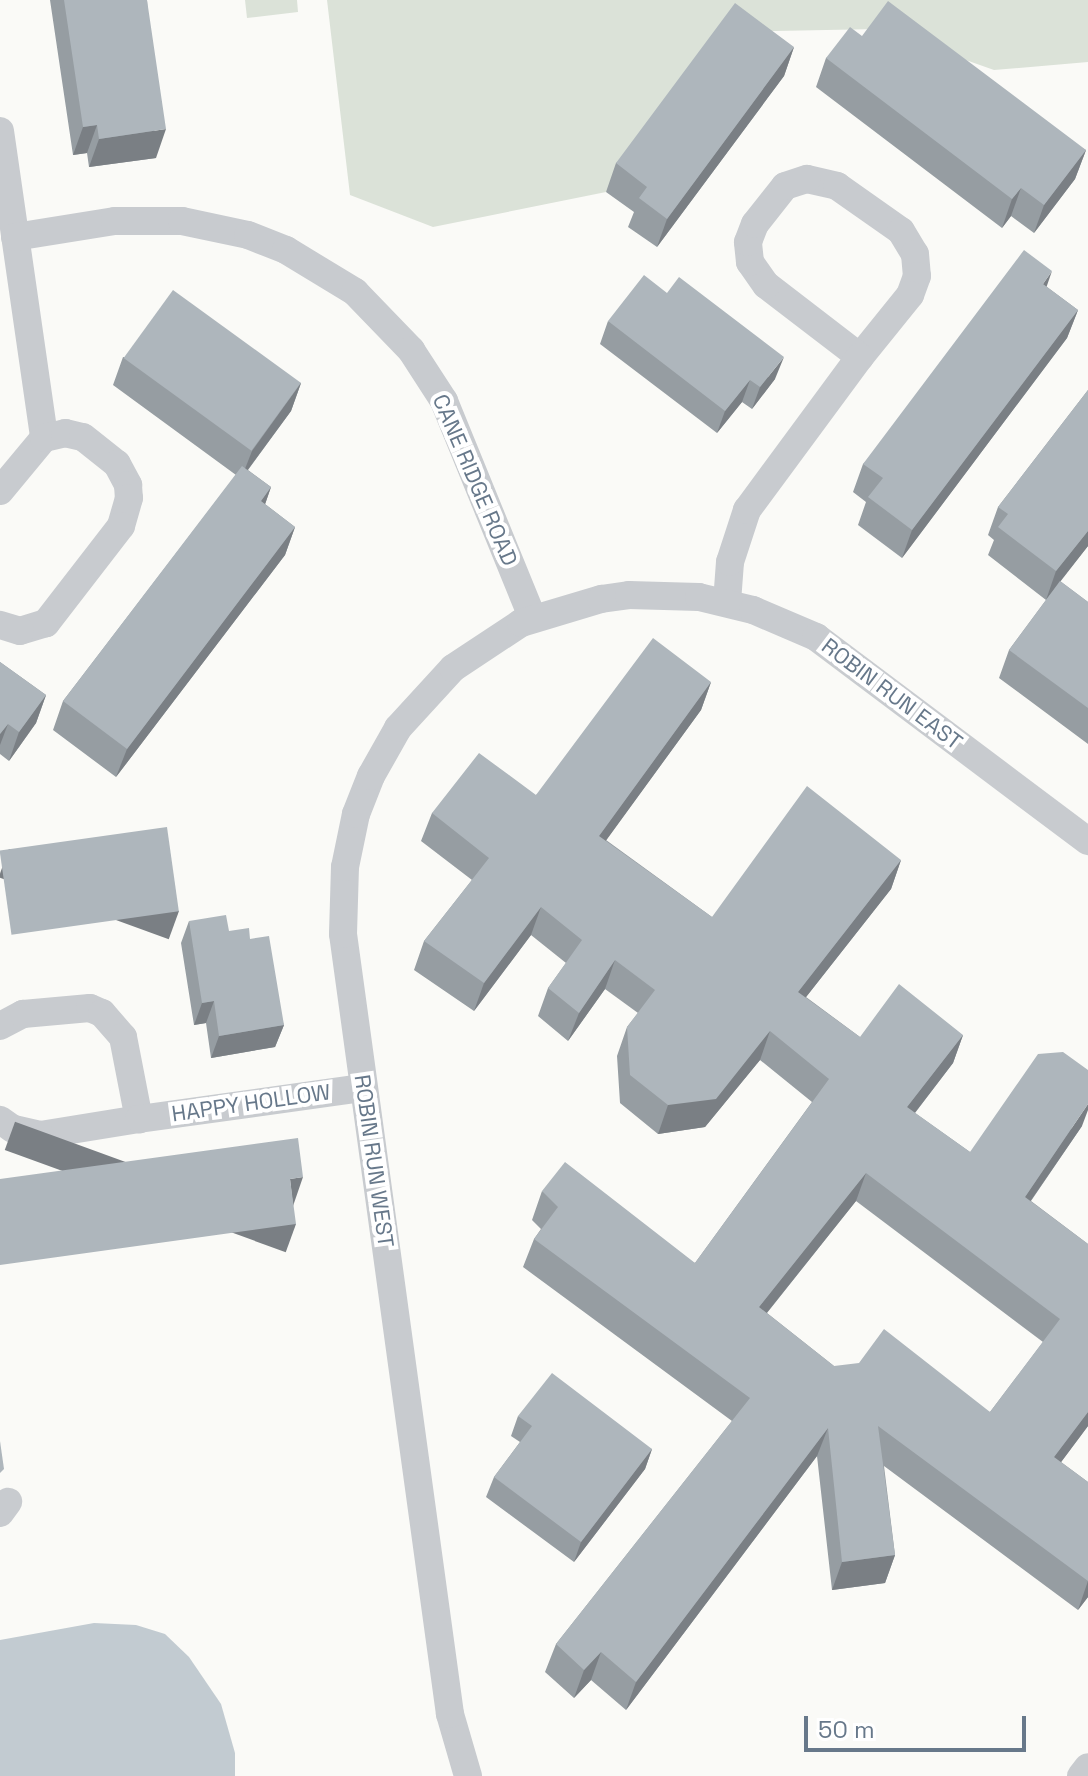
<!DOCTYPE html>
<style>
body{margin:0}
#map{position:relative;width:1088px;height:1776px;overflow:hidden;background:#fafaf7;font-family:"Space Grotesk",sans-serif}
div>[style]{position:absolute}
.green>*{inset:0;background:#dbe2d8}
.water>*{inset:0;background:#c2cbd1}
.minor>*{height:28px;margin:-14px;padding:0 14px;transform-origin:14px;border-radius:14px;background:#c8cbcf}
.wall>*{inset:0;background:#969da2}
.shaded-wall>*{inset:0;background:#7a7f84;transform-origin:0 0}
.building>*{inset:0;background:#aeb6bc;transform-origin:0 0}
span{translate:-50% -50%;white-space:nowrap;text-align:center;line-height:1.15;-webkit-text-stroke:8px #fff;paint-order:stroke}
.street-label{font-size:22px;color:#67788a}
.scale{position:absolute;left:804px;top:1716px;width:222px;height:36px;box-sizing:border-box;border:4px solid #67788a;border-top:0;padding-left:10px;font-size:24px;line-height:28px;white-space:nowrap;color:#67788a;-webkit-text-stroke:6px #fff;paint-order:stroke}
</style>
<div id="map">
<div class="green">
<div style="clip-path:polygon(245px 0,297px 0,298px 12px,247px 18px)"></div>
<div style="clip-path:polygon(327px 0,1088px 0,1088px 62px,994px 70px,878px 29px,725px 32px,606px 192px,433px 227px,350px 195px)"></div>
</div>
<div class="water">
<div style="clip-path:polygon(94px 1623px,136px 1625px,165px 1634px,189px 1657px,221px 1704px,235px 1753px,235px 1776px,0 1776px,0 1640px)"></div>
</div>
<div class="minor">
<div style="left:0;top:131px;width:310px;rotate:81.8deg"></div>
<div style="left:807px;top:179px;width:31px;rotate:13deg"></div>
<div style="left:837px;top:186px;width:78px;rotate:35.1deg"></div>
<div style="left:901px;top:231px;width:27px;rotate:59deg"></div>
<div style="left:915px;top:254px;width:22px;rotate:85deg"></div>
<div style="left:917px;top:276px;width:20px;rotate:110deg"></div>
<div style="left:910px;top:295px;width:80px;rotate:128.9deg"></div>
<div style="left:860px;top:357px;width:118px;rotate:-142.5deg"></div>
<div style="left:766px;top:285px;width:28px;rotate:-125deg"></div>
<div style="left:750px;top:262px;width:20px;rotate:-96deg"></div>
<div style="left:748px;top:242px;width:19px;rotate:-69deg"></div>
<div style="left:755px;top:224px;width:48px;rotate:-51.7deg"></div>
<div style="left:785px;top:186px;width:23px;rotate:-18deg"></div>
<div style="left:15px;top:237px;width:101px;rotate:-9.1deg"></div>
<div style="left:115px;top:221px;width:67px"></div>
<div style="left:182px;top:221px;width:67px;rotate:12deg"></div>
<div style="left:248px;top:235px;width:41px;rotate:21.5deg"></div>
<div style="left:286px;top:250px;width:81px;rotate:31.3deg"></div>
<div style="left:355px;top:292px;width:81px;rotate:46deg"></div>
<div style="left:411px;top:350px;width:61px;rotate:57.1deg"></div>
<div style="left:444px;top:401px;width:235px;rotate:67.8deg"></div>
<div style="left:0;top:491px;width:69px;rotate:-50.3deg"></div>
<div style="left:44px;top:438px;width:22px;rotate:-13deg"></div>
<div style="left:65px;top:433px;width:18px;rotate:13deg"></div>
<div style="left:83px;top:437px;width:43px;rotate:38.5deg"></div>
<div style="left:117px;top:464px;width:24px;rotate:62deg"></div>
<div style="left:128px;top:485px;width:13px;rotate:86deg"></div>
<div style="left:129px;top:498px;width:29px;rotate:106deg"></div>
<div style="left:121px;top:526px;width:123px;rotate:127.7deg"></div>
<div style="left:46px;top:623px;width:27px;rotate:163deg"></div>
<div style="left:20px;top:631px;width:21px;rotate:-163deg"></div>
<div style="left:727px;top:602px;width:40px;rotate:-85.7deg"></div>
<div style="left:730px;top:562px;width:55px;rotate:-71.9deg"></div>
<div style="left:747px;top:510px;width:190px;rotate:-53.6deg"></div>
<div style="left:0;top:1026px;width:26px;rotate:-28deg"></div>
<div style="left:23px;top:1014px;width:67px;rotate:-5.1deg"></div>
<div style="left:90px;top:1008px;width:13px;rotate:23deg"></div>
<div style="left:102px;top:1013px;width:32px;rotate:49deg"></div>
<div style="left:123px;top:1037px;width:84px;rotate:79deg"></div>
<div style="left:139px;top:1119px;width:100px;rotate:170.8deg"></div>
<div style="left:40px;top:1135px;width:28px;rotate:-167deg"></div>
<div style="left:13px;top:1129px;width:16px;rotate:-145deg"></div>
<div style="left:139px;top:1119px;width:226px;rotate:-7.9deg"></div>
<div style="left:0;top:1513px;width:14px;rotate:-54deg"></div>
<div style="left:468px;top:1776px;width:65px;rotate:-106.2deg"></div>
<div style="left:450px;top:1714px;width:787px;rotate:-97.81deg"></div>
<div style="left:343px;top:934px;width:67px;rotate:-88.3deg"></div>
<div style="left:345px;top:867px;width:54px;rotate:-78.3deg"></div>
<div style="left:356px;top:814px;width:41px;rotate:-68.5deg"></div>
<div style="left:371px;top:776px;width:55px;rotate:-60.6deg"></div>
<div style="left:398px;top:728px;width:81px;rotate:-47.5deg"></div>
<div style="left:453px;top:668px;width:82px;rotate:-33.5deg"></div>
<div style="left:521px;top:623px;width:84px;rotate:-16.7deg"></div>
<div style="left:601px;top:599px;width:28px;rotate:-8deg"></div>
<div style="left:629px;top:595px;width:70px;rotate:1.6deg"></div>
<div style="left:699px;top:597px;width:56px;rotate:13.5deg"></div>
<div style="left:753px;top:610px;width:69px;rotate:23.2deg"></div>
<div style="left:816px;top:637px;width:340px;rotate:36.9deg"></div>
<div style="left:1081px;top:1776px;width:11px;rotate:-52deg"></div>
</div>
<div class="wall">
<div style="clip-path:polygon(50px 0,147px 0,156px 158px,89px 167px,87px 153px,73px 155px)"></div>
<div style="clip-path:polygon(862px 36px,1086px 150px,1075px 179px,1034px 233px,1011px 216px,1002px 228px,816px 87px,826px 58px)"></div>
<div style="clip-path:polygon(794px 47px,784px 76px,657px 247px,628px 227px,634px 212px,606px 192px,616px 163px)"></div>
<div style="clip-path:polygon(1047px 287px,1078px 310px,1067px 338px,902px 558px,858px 525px,866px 502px,853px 492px,863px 464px)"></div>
<div style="clip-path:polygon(608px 321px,775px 379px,752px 409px,742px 402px,717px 433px,600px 344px)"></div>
<div style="clip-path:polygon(123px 357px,301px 383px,291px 411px,248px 470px,271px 487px,265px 504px,295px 527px,285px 555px,116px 777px,53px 730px,63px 701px,236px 475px,113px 385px)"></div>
<div style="clip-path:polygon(1088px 390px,1088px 546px,1060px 581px,1088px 602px,1088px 744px,999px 678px,1009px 650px,1046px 600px,988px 555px,994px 540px,988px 535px,998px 507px)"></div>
<div style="clip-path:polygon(0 662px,46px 695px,36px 723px,9px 761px,0 754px)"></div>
<div style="clip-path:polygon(evenodd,711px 682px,701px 710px,606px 840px,712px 917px,901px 860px,891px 889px,806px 997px,860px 1037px,963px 1035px,953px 1063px,915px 1113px,970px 1152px,1082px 1126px,1031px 1201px,1088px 1244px,1088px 1426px,1061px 1462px,1088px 1482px,1088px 1597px,1078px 1610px,884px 1466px,895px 1555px,885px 1583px,832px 1590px,817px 1456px,626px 1710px,591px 1680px,574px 1698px,545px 1672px,556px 1644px,732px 1421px,523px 1267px,534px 1239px,541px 1229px,532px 1220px,542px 1191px,695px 1263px,812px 1102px,760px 1060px,705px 1127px,658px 1134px,620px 1103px,617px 1056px,627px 1027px,638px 1013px,605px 989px,568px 1041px,538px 1016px,548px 988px,566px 963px,531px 935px,474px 1011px,414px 970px,424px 941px,472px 880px,421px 841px,432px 813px,536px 795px,711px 682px,856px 1201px,1043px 1342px,990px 1412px,834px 1366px,767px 1313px,856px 1201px)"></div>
<div style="clip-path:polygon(189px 921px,250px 939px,284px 1025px,275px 1047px,211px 1058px,206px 1023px,194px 1025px,181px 943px)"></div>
<div style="clip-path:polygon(518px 1416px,652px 1449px,645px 1469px,574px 1562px,486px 1497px,494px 1477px,520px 1442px,511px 1436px)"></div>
</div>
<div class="shaded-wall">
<div style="clip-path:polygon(794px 47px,784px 76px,657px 247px,667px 219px)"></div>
<div style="clip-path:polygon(97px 125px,87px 153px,73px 155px,83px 127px)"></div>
<div style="clip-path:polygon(166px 129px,156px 158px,89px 167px,99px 139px)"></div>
<div style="clip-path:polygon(1086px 150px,1075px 179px,1034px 233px,1044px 205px)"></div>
<div style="clip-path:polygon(1021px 188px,1011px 216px,1002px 228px,1012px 199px)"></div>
<div style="clip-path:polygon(1052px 271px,1042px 300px,1043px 284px)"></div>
<div style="clip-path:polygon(1078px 310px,1067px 338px,902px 558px,912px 530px)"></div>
<div style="clip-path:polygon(784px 357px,775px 379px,752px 409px,760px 387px)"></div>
<div style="clip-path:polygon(750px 380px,742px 402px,717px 433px,725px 411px)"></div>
<div style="clip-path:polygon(301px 383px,291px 411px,241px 479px,252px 451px)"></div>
<div style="clip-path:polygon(271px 487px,261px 516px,261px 501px)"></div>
<div style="clip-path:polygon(295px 527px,285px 555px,116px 777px,127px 749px)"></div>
<div style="clip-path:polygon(1088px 531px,1088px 546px,1046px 600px,1056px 571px)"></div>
<div style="clip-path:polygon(711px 682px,701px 710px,589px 864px,599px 836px)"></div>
<div style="clip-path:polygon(46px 695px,36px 723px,9px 761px,19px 732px)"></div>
<div style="clip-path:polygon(8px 724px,0 745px,0 734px)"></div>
<div style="clip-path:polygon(901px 860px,891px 889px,788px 1020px,798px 992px)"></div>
<div style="clip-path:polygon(541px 907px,531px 935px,474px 1011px,484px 983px)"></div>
<div style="left:179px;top:911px;width:30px;height:181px;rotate:110deg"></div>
<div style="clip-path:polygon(615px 960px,605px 989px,568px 1041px,579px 1013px)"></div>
<div style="clip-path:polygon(214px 1001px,206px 1023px,194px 1025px,202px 1003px)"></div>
<div style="clip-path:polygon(284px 1025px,275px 1047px,211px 1058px,219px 1036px)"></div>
<div style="clip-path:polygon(770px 1031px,760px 1060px,705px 1127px,658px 1134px,668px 1105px)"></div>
<div style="clip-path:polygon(963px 1035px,953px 1063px,897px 1136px,907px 1107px)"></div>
<div style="clip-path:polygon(1088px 1104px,1088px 1110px,1082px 1126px,1014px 1225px,1025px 1197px)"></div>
<div style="clip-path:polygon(866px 1173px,856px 1201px,749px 1335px,759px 1307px)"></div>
<div style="clip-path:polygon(303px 1177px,293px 1206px,290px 1179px)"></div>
<div style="left:296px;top:1224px;width:30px;height:299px;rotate:110deg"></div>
<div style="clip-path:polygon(1088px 1412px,1088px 1426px,1044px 1485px,1054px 1457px)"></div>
<div style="clip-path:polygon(828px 1428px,817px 1456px,626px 1710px,636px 1682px)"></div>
<div style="clip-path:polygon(652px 1449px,645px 1469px,574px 1562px,581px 1542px)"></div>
<div style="clip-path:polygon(895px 1555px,885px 1583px,832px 1590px,842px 1562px)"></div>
<div style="clip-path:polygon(1088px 1581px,1088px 1597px,1078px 1610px)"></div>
<div style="clip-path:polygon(601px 1652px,591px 1680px,574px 1698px,584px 1670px)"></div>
</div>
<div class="building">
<div style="clip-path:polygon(64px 0,147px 0,166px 129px,99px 139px,97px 125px,83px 127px)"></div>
<div style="clip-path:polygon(888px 1px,1086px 150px,1044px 205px,1021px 188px,1012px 199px,826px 58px,850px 27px,862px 36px)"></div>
<div style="clip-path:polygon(735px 3px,794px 47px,667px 219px,639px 198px,647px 187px,616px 163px)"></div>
<div style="clip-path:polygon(1024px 250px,1052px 271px,1043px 284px,1078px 310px,912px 530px,868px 497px,883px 478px,863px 464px)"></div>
<div style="clip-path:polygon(644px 275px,667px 293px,679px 277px,784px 357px,760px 387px,750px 380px,725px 411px,608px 321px)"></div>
<div style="left:173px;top:290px;width:158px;height:84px;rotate:36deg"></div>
<div style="clip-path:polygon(1088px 390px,1088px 531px,1056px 571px,998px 527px,1008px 514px,998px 507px)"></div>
<div style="clip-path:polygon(242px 466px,271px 487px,261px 501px,295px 527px,127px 749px,63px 701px)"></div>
<div style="clip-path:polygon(1060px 581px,1088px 602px,1088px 708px,1009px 650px)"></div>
<div style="clip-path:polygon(evenodd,653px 638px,711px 682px,599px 836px,712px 917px,807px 786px,901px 860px,798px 992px,860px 1037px,899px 984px,963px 1035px,907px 1107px,970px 1152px,1038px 1054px,1063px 1052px,1088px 1070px,1088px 1104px,1025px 1197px,1088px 1244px,1088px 1412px,1054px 1457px,1088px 1482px,1088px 1581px,878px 1426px,895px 1555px,842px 1562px,828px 1428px,636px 1682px,601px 1652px,584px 1670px,556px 1644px,750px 1398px,534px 1239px,558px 1207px,542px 1191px,565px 1162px,695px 1263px,829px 1079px,770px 1031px,716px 1099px,668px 1105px,630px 1075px,627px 1027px,655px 990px,615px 960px,579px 1013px,548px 988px,582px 940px,541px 907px,484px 983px,424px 941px,489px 858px,432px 813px,479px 753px,536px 795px,653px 638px,866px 1173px,1060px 1319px,990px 1412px,884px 1329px,859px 1363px,834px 1366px,759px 1307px,866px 1173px)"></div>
<div style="clip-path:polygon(0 662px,46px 695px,19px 732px,8px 724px,0 734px)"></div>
<div style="left:167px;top:827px;width:85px;height:169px;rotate:82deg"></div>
<div style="clip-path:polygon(226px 915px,229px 931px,249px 928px,250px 939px,269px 936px,284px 1025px,219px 1036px,214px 1001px,202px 1003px,189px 921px)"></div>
<div style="clip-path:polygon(298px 1138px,303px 1177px,290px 1179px,296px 1224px,0 1265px,0 1179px)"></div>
<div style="clip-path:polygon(552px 1373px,652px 1449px,581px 1542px,494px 1477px,532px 1426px,518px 1416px)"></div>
<div style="clip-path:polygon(0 1441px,4px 1469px,0 1473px)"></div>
</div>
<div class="street-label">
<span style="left:475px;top:480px;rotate:67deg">CANE RIDGE ROAD</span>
<span style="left:892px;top:694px;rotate:37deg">ROBIN RUN EAST</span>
<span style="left:251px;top:1103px;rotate:-8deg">HAPPY HOLLOW</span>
<span style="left:374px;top:1161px;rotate:82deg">ROBIN RUN WEST</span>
</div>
<div class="scale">50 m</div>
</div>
